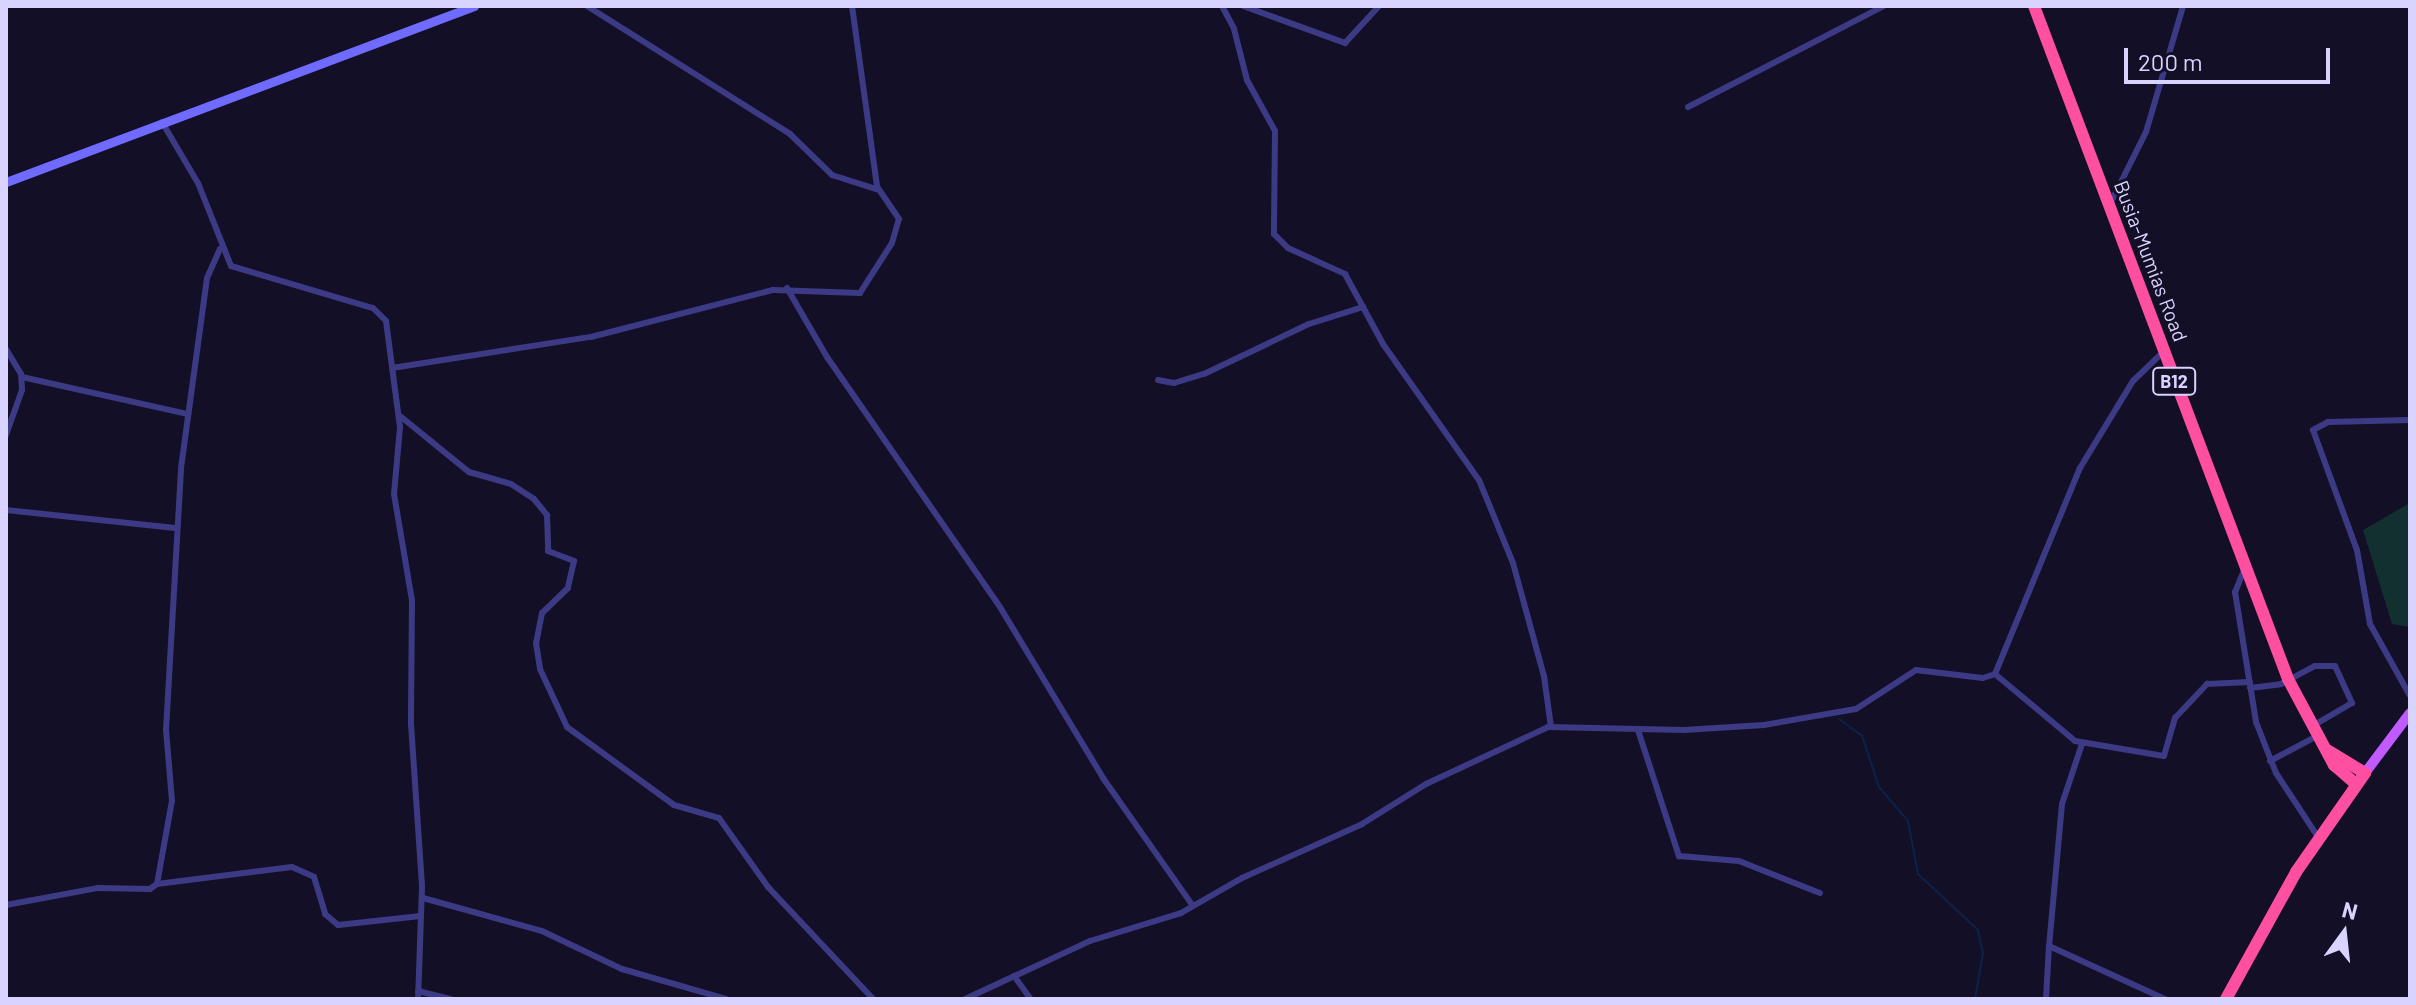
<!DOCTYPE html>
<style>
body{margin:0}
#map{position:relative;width:2416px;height:1005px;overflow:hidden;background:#130f26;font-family:Barlow,sans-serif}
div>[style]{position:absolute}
.green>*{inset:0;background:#12302f}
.stream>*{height:2px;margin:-1px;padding:0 1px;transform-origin:1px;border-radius:1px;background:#0c2248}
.street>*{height:6px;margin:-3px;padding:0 3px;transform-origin:3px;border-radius:3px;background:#3d3a85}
.secondary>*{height:9px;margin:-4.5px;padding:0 4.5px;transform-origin:4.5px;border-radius:4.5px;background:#6f6bff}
.primary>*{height:10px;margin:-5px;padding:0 5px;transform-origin:5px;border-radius:5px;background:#c25bff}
.highway>*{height:12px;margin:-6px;padding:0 6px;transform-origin:6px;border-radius:6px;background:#ff4fa3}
span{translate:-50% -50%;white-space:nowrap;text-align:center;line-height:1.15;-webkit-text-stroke:6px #130f26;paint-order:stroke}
.shield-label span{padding:2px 6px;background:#130f26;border:2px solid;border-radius:6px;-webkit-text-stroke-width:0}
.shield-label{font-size:18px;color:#d9d4ff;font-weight:700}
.street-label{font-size:20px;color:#d9d4ff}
.frame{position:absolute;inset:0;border:8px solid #d9d4ff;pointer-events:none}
.north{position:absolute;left:2304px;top:893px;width:80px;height:80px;-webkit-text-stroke:6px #130f26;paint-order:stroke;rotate:15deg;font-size:22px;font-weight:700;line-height:32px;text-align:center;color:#d9d4ff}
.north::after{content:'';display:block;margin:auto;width:28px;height:36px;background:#d9d4ff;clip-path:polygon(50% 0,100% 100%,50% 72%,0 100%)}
.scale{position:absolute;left:2124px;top:48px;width:206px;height:36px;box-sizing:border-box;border:4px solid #d9d4ff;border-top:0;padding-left:10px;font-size:24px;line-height:28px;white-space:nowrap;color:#d9d4ff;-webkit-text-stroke:6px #130f26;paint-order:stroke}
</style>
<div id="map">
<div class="green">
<div style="clip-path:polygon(2410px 503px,2410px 627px,2392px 624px,2363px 530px)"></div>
</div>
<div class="stream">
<div style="left:1839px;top:719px;width:29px;rotate:36deg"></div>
<div style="left:1862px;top:736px;width:54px;rotate:71.6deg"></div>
<div style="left:1879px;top:787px;width:45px;rotate:49.5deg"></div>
<div style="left:1908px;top:821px;width:54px;rotate:79.3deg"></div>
<div style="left:1918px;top:874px;width:82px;rotate:43deg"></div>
<div style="left:1978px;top:930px;width:24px;rotate:78deg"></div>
<div style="left:1983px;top:953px;width:47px;rotate:99.9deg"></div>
</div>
<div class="street">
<div style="left:587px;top:6px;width:240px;rotate:32.2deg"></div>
<div style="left:790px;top:134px;width:59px;rotate:44.3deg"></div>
<div style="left:832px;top:175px;width:49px;rotate:17.7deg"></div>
<div style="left:1222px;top:6px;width:26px;rotate:62deg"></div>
<div style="left:1234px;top:29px;width:53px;rotate:75.7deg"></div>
<div style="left:1247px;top:80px;width:58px;rotate:61.2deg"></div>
<div style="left:1275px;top:131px;width:103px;rotate:90.6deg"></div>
<div style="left:1274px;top:234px;width:20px;rotate:45deg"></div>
<div style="left:1288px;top:248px;width:63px;rotate:24.5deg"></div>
<div style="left:1345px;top:274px;width:80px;rotate:61.5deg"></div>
<div style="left:1383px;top:344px;width:166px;rotate:54.8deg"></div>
<div style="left:1479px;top:480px;width:90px;rotate:67.7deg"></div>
<div style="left:1513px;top:563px;width:117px;rotate:74.7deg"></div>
<div style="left:1544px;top:676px;width:51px;rotate:82.2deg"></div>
<div style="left:1243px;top:6px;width:109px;rotate:19.9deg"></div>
<div style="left:1345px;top:43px;width:50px;rotate:-47.4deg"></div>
<div style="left:1688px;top:107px;width:220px;rotate:-27.3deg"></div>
<div style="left:162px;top:122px;width:71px;rotate:59.5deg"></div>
<div style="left:198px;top:183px;width:89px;rotate:68.3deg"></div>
<div style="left:231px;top:266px;width:148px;rotate:16.5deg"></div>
<div style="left:373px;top:308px;width:18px;rotate:45deg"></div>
<div style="left:386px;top:321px;width:107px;rotate:82.5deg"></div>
<div style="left:400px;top:427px;width:67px;rotate:95.1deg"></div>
<div style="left:394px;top:494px;width:108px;rotate:80.4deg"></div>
<div style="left:412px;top:600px;width:124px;rotate:90.5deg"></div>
<div style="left:411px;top:724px;width:163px;rotate:86.1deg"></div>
<div style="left:422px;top:887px;width:112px;rotate:92deg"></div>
<div style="left:2110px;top:204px;width:80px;rotate:-63.4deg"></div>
<div style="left:2146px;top:132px;width:131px;rotate:-73.6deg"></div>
<div style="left:787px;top:288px;width:80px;rotate:59.9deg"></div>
<div style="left:827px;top:357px;width:304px;rotate:55.3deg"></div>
<div style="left:1000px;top:607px;width:200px;rotate:58.9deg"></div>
<div style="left:1103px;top:778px;width:156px;rotate:54.9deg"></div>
<div style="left:6px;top:349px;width:29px;rotate:59deg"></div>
<div style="left:21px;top:374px;width:16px;rotate:86deg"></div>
<div style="left:22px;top:390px;width:48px;rotate:109.6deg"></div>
<div style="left:392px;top:368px;width:201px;rotate:-8.9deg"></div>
<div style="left:591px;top:337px;width:188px;rotate:-14.5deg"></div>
<div style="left:773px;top:290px;width:87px;rotate:2deg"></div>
<div style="left:860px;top:293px;width:59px;rotate:-57.4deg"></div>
<div style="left:892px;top:243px;width:25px;rotate:-74deg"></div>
<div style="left:899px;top:219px;width:40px;rotate:-124deg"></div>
<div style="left:877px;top:186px;width:182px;rotate:-97.9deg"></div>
<div style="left:22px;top:377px;width:170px;rotate:12.6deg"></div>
<div style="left:1158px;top:380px;width:16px;rotate:11deg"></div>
<div style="left:1174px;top:383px;width:31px;rotate:-17deg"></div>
<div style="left:1204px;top:374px;width:116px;rotate:-25.5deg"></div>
<div style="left:1309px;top:324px;width:57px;rotate:-17.5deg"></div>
<div style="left:400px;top:416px;width:89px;rotate:39.1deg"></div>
<div style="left:469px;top:472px;width:44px;rotate:15.9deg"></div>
<div style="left:511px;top:484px;width:27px;rotate:33deg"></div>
<div style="left:534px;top:499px;width:21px;rotate:51deg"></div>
<div style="left:547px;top:515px;width:36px;rotate:88deg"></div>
<div style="left:548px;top:551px;width:28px;rotate:21deg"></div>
<div style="left:574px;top:561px;width:28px;rotate:103deg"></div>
<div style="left:568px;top:588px;width:36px;rotate:136deg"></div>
<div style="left:542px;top:613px;width:31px;rotate:101deg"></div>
<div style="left:536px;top:643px;width:26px;rotate:81deg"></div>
<div style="left:540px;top:669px;width:64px;rotate:65deg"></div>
<div style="left:567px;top:727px;width:132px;rotate:36.1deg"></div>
<div style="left:674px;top:805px;width:47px;rotate:16.1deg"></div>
<div style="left:719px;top:818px;width:85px;rotate:54.6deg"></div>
<div style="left:768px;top:887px;width:154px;rotate:46.8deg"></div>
<div style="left:2410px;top:420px;width:82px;rotate:178.6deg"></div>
<div style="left:2328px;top:422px;width:17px;rotate:152deg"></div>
<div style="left:2313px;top:430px;width:128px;rotate:69.9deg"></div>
<div style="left:2357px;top:550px;width:75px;rotate:80deg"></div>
<div style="left:2370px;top:624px;width:82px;rotate:60.9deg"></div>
<div style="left:6px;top:510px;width:170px;rotate:6.1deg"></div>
<div style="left:2244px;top:570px;width:24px;rotate:112deg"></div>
<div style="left:2235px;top:592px;width:132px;rotate:80.8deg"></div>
<div style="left:2256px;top:722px;width:55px;rotate:68.6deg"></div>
<div style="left:2276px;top:773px;width:77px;rotate:56.7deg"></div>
<div style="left:1995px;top:674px;width:104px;rotate:39.9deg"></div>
<div style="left:2075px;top:741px;width:90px;rotate:9.6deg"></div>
<div style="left:2164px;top:756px;width:40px;rotate:-74deg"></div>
<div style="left:2175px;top:718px;width:47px;rotate:-46.7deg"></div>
<div style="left:2207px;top:684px;width:43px;rotate:-2.7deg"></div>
<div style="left:2250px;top:688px;width:31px;rotate:-7deg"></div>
<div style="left:2281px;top:684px;width:38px;rotate:-28deg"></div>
<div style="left:2315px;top:666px;width:20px"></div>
<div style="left:2335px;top:666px;width:41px;rotate:65.3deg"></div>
<div style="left:2352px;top:703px;width:44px;rotate:149.9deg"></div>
<div style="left:1638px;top:730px;width:133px;rotate:72deg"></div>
<div style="left:1679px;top:856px;width:60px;rotate:4.8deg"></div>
<div style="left:1739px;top:861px;width:87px;rotate:21.6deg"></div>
<div style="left:2082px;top:744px;width:63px;rotate:108.4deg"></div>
<div style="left:2062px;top:804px;width:143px;rotate:95.2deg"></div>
<div style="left:2049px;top:946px;width:128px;rotate:24.6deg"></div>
<div style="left:2270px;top:761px;width:53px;rotate:-28deg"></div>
<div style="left:157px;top:884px;width:136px;rotate:-7.2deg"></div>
<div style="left:292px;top:867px;width:24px;rotate:24deg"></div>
<div style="left:314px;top:877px;width:39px;rotate:73deg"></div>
<div style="left:325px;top:914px;width:17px;rotate:40deg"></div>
<div style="left:338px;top:925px;width:83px;rotate:-6.2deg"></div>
<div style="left:423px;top:898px;width:123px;rotate:15.5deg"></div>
<div style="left:542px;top:931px;width:89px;rotate:25.4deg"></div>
<div style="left:622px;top:969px;width:108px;rotate:16.1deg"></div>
<div style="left:6px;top:905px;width:94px;rotate:-10.5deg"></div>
<div style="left:98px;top:888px;width:52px;rotate:1.1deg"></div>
<div style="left:150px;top:889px;width:9px;rotate:-36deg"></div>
<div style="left:157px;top:884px;width:84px;rotate:-79.8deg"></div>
<div style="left:172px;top:801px;width:71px;rotate:-94.8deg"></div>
<div style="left:166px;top:730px;width:262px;rotate:-86.7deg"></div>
<div style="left:181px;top:468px;width:192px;rotate:-82.2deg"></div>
<div style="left:207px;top:278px;width:32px;rotate:-66deg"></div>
<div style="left:1014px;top:976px;width:29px;rotate:54deg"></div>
<div style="left:418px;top:991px;width:34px;rotate:14deg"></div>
<div style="left:965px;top:999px;width:138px;rotate:-24.9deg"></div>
<div style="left:1090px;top:941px;width:95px;rotate:-17.1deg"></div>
<div style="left:1181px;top:913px;width:70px;rotate:-29.8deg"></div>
<div style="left:1242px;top:878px;width:132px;rotate:-24.2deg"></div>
<div style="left:1362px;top:824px;width:75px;rotate:-32deg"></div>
<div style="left:1426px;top:784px;width:135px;rotate:-25deg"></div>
<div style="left:1548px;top:727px;width:136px;rotate:1.3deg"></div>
<div style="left:1684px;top:730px;width:80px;rotate:-3.6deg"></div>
<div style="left:1764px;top:725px;width:93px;rotate:-9.9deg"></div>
<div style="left:1856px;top:709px;width:72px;rotate:-33deg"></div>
<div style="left:1916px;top:670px;width:67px;rotate:6.8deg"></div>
<div style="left:1983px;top:678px;width:13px;rotate:-18deg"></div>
<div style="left:1995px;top:674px;width:223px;rotate:-67.6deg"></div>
<div style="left:2080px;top:468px;width:102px;rotate:-58.7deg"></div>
<div style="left:2133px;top:381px;width:42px;rotate:-44deg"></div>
<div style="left:2046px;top:999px;width:53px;rotate:-86.8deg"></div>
</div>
<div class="secondary">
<div style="left:6px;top:182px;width:500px;rotate:-20.6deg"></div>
</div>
<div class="primary">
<div style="left:2365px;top:773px;width:75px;rotate:-53.1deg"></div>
</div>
<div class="highway">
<div style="left:2034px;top:6px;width:719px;rotate:69.32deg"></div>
<div style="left:2288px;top:679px;width:98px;rotate:61.9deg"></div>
<div style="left:2334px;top:765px;width:29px;rotate:41deg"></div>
<div style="left:2226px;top:999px;width:145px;rotate:-61.1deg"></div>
<div style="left:2296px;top:872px;width:121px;rotate:-55.1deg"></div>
<div style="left:2365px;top:773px;width:44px;rotate:-148.8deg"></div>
</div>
<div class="shield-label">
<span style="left:2174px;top:381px">B12</span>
</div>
<div class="street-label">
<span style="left:2151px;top:261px;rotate:69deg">Busia-Mumias Road</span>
</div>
<div class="frame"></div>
<div class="north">N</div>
<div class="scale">200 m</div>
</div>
